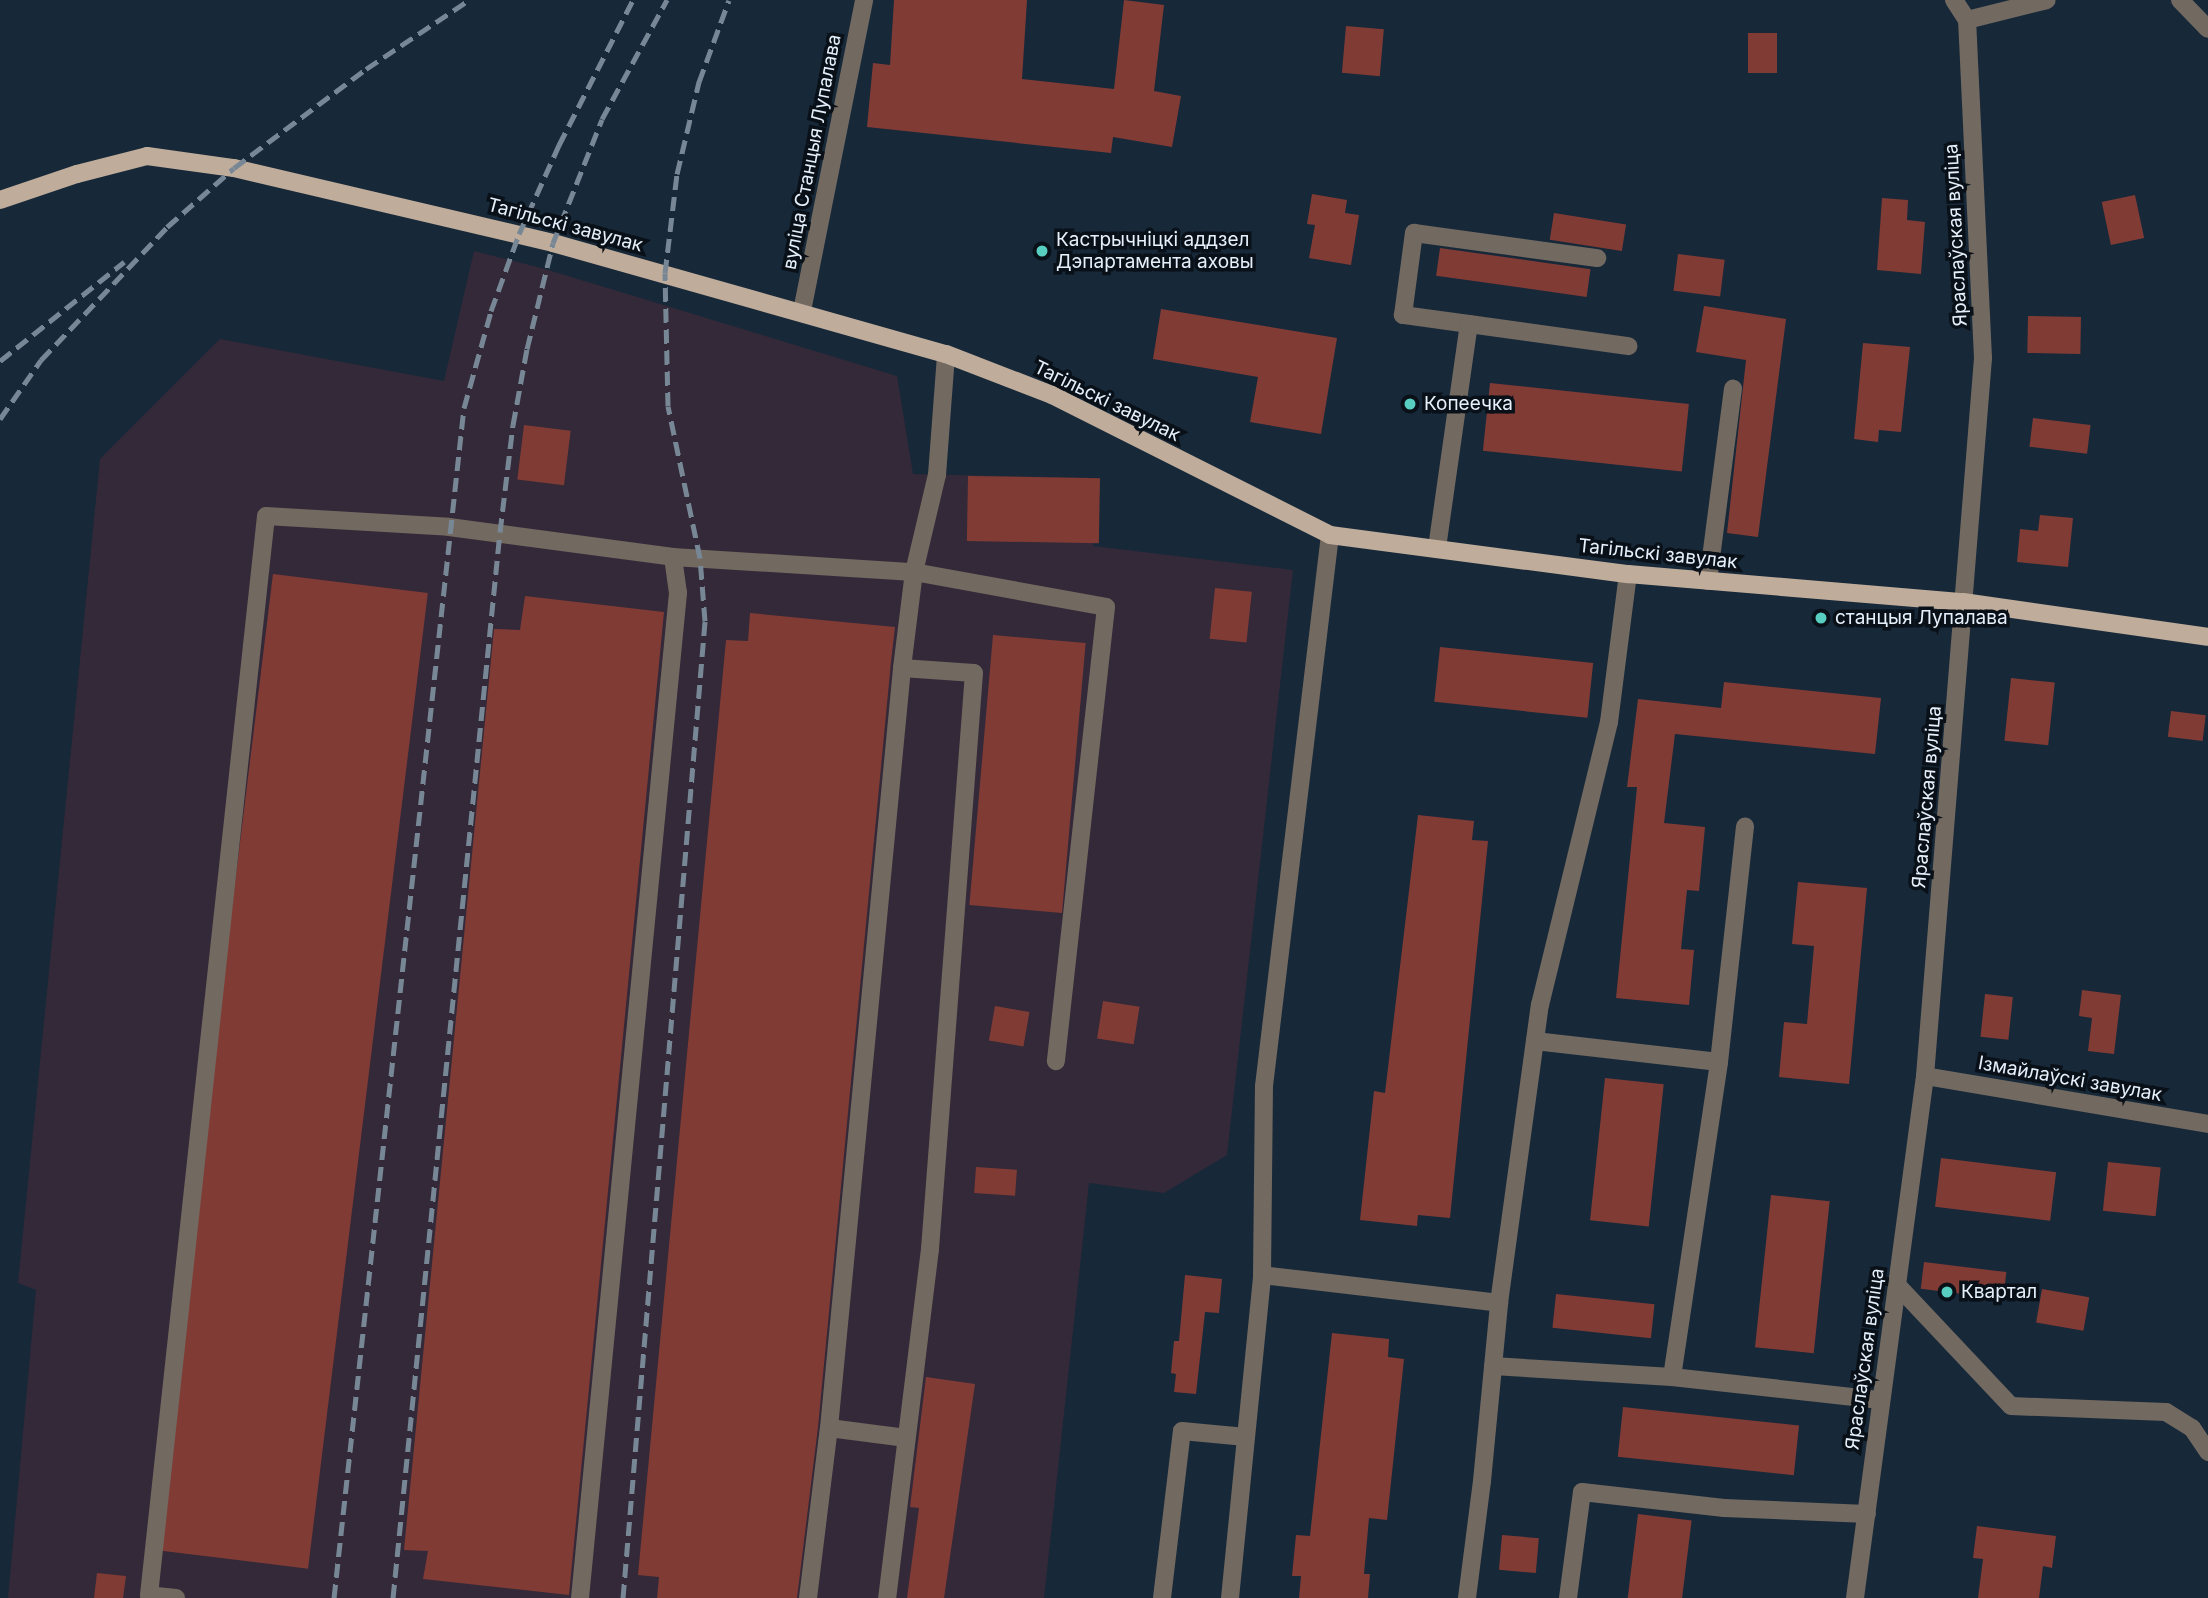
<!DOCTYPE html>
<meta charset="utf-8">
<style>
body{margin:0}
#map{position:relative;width:2208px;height:1598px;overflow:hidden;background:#172839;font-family:Inter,sans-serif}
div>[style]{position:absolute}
.industrial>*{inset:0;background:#332938}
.building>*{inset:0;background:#813b35;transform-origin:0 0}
.minor>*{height:18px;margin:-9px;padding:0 9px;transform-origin:9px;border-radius:9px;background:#726960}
.major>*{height:18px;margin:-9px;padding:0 9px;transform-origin:9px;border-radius:9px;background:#bfac9a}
.rail>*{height:5px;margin-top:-2.5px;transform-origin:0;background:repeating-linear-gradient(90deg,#788795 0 14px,transparent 0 21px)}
.dots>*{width:19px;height:19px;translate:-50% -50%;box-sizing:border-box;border:4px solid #091017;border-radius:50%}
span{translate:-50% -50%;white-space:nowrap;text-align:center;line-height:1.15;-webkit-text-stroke:7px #091017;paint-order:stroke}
.street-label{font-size:19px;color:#e5f0fc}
.poi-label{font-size:19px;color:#e5f0fc}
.left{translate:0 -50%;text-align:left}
</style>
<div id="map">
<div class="industrial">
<div style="clip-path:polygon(474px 251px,545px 269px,897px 376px,913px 474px,1100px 478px,1093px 546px,1293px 570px,1227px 1155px,1164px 1193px,1089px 1183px,1044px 1598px,8px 1598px,36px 1290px,18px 1283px,100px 459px,220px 339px,444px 381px)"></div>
</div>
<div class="building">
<div style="clip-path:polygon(894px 0,1027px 0,1022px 79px,1114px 89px,1124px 0,1164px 5px,1154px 91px,1181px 96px,1172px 147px,1113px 137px,1111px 153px,867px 127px,873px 63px,890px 65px)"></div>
<div style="left:1346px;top:26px;width:38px;height:47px;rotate:5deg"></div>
<div style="left:1748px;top:33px;width:29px;height:40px"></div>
<div style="clip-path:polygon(1312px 194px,1347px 200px,1345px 213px,1359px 215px,1351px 265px,1309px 258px,1315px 225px,1307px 224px)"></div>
<div style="left:2135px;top:195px;width:44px;height:34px;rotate:78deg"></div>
<div style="clip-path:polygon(1882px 198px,1908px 200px,1907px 220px,1925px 222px,1921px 274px,1877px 270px)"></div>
<div style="left:1554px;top:213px;width:73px;height:27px;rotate:9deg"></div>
<div style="left:1440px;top:248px;width:152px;height:28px;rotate:8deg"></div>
<div style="left:1678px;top:254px;width:47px;height:37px;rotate:7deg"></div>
<div style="clip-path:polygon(1704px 306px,1786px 319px,1758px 537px,1727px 533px,1746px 360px,1696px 352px)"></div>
<div style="clip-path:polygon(1161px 309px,1337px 338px,1321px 434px,1250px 422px,1258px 377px,1153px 359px)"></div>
<div style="left:2028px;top:316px;width:53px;height:37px;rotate:1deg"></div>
<div style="clip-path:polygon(1863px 343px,1910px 347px,1901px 432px,1879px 430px,1878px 442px,1854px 439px)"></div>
<div style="left:1490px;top:383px;width:200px;height:68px;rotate:6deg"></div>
<div style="left:2033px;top:418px;width:58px;height:29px;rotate:7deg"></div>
<div style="left:524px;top:425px;width:47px;height:55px;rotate:7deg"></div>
<div style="left:968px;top:476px;width:132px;height:65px;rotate:1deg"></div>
<div style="clip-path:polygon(2040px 515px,2073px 518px,2068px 567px,2017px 562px,2020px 529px,2038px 531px)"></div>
<div style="left:273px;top:574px;width:156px;height:983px;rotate:7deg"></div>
<div style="left:1215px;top:588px;width:37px;height:51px;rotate:6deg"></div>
<div style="clip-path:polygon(525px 596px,664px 612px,569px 1595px,423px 1579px,428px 1551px,404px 1550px,494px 629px,520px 630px)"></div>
<div style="clip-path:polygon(750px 613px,895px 627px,891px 662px,818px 1427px,797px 1598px,657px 1598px,659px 1577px,638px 1575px,726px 640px,748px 641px)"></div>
<div style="left:993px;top:635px;width:93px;height:271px;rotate:5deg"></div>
<div style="left:1440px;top:647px;width:154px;height:55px;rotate:6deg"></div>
<div style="left:2011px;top:678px;width:44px;height:63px;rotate:6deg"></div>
<div style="clip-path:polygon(1724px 682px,1881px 698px,1875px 754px,1675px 734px,1664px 823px,1705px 827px,1699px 891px,1687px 890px,1681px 949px,1694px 950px,1689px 1005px,1616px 998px,1637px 787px,1627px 787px,1638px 699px,1721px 708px)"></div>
<div style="left:2171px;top:711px;width:35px;height:26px;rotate:7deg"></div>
<div style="clip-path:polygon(1418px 815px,1474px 821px,1472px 840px,1488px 841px,1450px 1218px,1418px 1215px,1417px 1226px,1360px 1220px,1374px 1091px,1385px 1093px)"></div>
<div style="clip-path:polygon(1798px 882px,1867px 888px,1849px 1084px,1779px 1077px,1784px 1022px,1807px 1024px,1814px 946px,1792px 944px)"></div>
<div style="clip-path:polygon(2082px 990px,2121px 995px,2114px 1054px,2088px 1051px,2092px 1018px,2079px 1016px)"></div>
<div style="left:1985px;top:994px;width:28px;height:43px;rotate:6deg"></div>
<div style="left:1103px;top:1001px;width:37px;height:38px;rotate:9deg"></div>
<div style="left:995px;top:1006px;width:35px;height:35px;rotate:10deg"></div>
<div style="left:1605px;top:1078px;width:59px;height:143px;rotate:6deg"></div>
<div style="left:1941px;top:1158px;width:116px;height:49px;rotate:7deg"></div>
<div style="left:2108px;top:1162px;width:53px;height:49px;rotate:6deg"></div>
<div style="left:976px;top:1167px;width:41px;height:26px;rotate:4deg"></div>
<div style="left:1771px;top:1195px;width:59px;height:153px;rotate:6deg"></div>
<div style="left:1924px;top:1262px;width:83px;height:27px;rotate:7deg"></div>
<div style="clip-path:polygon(1185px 1275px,1222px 1279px,1219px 1313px,1205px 1312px,1196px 1394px,1174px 1392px,1176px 1374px,1171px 1373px,1174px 1341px,1179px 1341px)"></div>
<div style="left:2042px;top:1289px;width:48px;height:34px;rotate:10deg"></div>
<div style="left:1556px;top:1294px;width:99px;height:34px;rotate:6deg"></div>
<div style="clip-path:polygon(1332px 1333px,1389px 1339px,1388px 1357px,1404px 1359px,1387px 1520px,1369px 1518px,1364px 1574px,1370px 1574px,1368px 1598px,1299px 1598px,1301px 1576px,1292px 1576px,1296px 1535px,1310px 1536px)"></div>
<div style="clip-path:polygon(926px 1377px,975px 1384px,944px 1598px,907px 1598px,919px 1508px,910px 1507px)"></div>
<div style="left:1623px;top:1407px;width:177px;height:50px;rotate:6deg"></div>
<div style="left:1638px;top:1514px;width:54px;height:85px;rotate:7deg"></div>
<div style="clip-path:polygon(1977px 1526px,2056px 1536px,2052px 1568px,2043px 1566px,2039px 1598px,1978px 1598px,1983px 1559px,1973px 1558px)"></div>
<div style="left:1502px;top:1535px;width:37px;height:35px;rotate:5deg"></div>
<div style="clip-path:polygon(97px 1573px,126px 1576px,123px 1598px,94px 1598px)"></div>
</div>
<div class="minor">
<div style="left:2180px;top:0;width:40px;rotate:46deg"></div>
<div style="left:1967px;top:20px;width:82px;rotate:-14deg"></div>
<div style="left:802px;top:311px;width:317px;rotate:-78.7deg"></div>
<div style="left:1469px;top:324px;width:67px;rotate:-172.2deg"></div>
<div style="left:1403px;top:315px;width:83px;rotate:-82.4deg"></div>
<div style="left:1414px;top:233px;width:185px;rotate:7.8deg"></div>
<div style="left:1437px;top:548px;width:226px;rotate:-81.9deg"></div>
<div style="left:1469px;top:324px;width:161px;rotate:7.9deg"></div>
<div style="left:1708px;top:581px;width:194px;rotate:-82.6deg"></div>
<div style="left:902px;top:668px;width:97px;rotate:-82.9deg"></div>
<div style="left:914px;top:572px;width:100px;rotate:-76.7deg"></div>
<div style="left:937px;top:475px;width:121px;rotate:-85.7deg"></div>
<div style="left:1535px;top:1041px;width:185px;rotate:6.5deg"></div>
<div style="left:1925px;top:1076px;width:287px;rotate:9.6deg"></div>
<div style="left:1262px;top:1275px;width:239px;rotate:6.7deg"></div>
<div style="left:1897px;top:1285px;width:166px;rotate:46.7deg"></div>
<div style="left:2011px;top:1406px;width:155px;rotate:2.2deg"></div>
<div style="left:2166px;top:1412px;width:31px;rotate:32deg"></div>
<div style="left:2192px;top:1428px;width:29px;rotate:56deg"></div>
<div style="left:1493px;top:1366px;width:179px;rotate:3.5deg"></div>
<div style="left:1672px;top:1377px;width:208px;rotate:6.3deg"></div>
<div style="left:1672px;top:1377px;width:318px;rotate:-81.5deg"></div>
<div style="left:1719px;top:1062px;width:237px;rotate:-83.7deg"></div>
<div style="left:829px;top:1428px;width:78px;rotate:7.4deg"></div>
<div style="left:176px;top:1598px;width:27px;rotate:-174deg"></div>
<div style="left:149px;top:1595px;width:1085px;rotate:-83.81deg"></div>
<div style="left:266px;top:516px;width:183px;rotate:3.4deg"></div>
<div style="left:449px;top:527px;width:226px;rotate:7.6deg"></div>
<div style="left:673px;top:557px;width:241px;rotate:3.6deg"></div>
<div style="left:914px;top:572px;width:195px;rotate:10.3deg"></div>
<div style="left:1106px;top:607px;width:457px;rotate:96.3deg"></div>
<div style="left:580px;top:1598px;width:1010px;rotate:-84.43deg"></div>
<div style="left:678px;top:593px;width:36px;rotate:-98deg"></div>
<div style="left:808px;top:1598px;width:171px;rotate:-83deg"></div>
<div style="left:829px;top:1428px;width:763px;rotate:-84.51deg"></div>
<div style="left:902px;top:668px;width:72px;rotate:4deg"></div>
<div style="left:974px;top:673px;width:578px;rotate:94.37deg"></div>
<div style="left:930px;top:1249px;width:352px;rotate:97deg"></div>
<div style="left:1162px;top:1598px;width:168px;rotate:-83.2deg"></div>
<div style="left:1182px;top:1431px;width:64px;rotate:5.4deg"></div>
<div style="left:1230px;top:1598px;width:325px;rotate:-84.3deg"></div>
<div style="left:1262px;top:1275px;width:189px;rotate:-89.4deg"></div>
<div style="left:1264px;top:1086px;width:555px;rotate:-83.17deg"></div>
<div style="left:1467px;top:1598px;width:118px;rotate:-82.7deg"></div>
<div style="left:1482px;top:1481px;width:179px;rotate:-84.5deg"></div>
<div style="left:1499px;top:1303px;width:301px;rotate:-82.2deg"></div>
<div style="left:1540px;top:1005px;width:291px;rotate:-76.3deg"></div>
<div style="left:1609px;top:722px;width:149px;rotate:-82.7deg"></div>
<div style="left:1568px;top:1598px;width:107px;rotate:-82.5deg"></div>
<div style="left:1582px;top:1492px;width:143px;rotate:6.4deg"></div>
<div style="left:1724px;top:1508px;width:143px;rotate:2.4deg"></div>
<div style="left:1855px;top:1598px;width:527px;rotate:-82.36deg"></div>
<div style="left:1925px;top:1076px;width:720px;rotate:-85.38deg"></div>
<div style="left:1983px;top:358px;width:338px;rotate:-92.7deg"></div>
<div style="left:1967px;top:20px;width:24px;rotate:-123deg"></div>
</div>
<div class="major">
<div style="left:0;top:200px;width:81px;rotate:-18.7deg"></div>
<div style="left:77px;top:174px;width:72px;rotate:-14.4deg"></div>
<div style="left:147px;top:156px;width:88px;rotate:7.9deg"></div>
<div style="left:234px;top:168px;width:328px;rotate:13.2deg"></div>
<div style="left:553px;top:243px;width:408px;rotate:15.8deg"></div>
<div style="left:946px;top:354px;width:114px;rotate:21.1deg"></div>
<div style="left:1052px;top:395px;width:311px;rotate:26.7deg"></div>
<div style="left:1330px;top:535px;width:301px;rotate:7.5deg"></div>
<div style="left:1628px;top:574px;width:336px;rotate:4.8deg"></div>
<div style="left:1963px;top:602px;width:247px;rotate:8.1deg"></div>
</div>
<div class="rail">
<div style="left:0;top:361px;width:159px;rotate:-38.6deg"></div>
<div style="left:0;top:419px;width:72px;rotate:-55.2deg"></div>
<div style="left:41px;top:360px;width:183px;rotate:-46.5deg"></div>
<div style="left:167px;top:227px;width:89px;rotate:-41.4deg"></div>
<div style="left:234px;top:168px;width:165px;rotate:-36.9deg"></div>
<div style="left:366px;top:69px;width:124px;rotate:-33.8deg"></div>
<div style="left:334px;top:1598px;width:1197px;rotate:-83.77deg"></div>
<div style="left:464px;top:408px;width:101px;rotate:-74.4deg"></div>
<div style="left:491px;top:311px;width:82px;rotate:-70deg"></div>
<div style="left:519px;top:234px;width:98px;rotate:-65.8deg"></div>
<div style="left:559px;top:145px;width:163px;rotate:-63deg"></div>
<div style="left:393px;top:1598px;width:1071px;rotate:-84.27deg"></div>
<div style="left:500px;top:532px;width:108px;rotate:-83.1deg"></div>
<div style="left:513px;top:425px;width:77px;rotate:-79.6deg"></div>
<div style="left:527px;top:349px;width:109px;rotate:-76.2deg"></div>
<div style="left:553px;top:243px;width:133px;rotate:-68.4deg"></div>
<div style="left:602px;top:119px;width:136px;rotate:-61.4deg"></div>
<div style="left:623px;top:1598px;width:980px;rotate:-85.2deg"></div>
<div style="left:705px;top:621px;width:63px;rotate:-94.5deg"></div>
<div style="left:700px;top:558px;width:155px;rotate:-101.9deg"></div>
<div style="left:668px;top:406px;width:133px;rotate:-91.3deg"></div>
<div style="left:665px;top:273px;width:100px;rotate:-83.1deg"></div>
<div style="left:677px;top:174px;width:95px;rotate:-76.6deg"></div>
<div style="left:699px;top:82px;width:87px;rotate:-69.9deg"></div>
</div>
<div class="dots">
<div style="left:1042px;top:251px;background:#58cec1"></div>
<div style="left:1410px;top:404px;background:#58cec1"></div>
<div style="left:1821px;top:618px;background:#58cec1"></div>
<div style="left:1947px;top:1292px;background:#58cec1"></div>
</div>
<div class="street-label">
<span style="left:812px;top:152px;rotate:-79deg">вуліца Станцыя Лупалава</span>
<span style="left:565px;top:225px;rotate:15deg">Тагільскі завулак</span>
<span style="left:1956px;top:235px;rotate:-93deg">Яраслаўская вуліца</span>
<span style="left:1107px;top:401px;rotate:26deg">Тагільскі завулак</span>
<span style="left:1658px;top:554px;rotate:6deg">Тагільскі завулак</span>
<span style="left:1927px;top:797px;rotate:-85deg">Яраслаўская вуліца</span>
<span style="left:2070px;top:1079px;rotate:10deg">Ізмайлаўскі завулак</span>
<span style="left:1865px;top:1359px;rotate:-82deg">Яраслаўская вуліца</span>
</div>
<div class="poi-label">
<span class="left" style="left:1056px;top:251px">Кастрычніцкі аддзел<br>Дэпартамента аховы</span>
<span class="left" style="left:1424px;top:404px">Копеечка</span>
<span class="left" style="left:1835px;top:618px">станцыя Лупалава</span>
<span class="left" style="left:1961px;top:1292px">Квартал</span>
</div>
</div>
